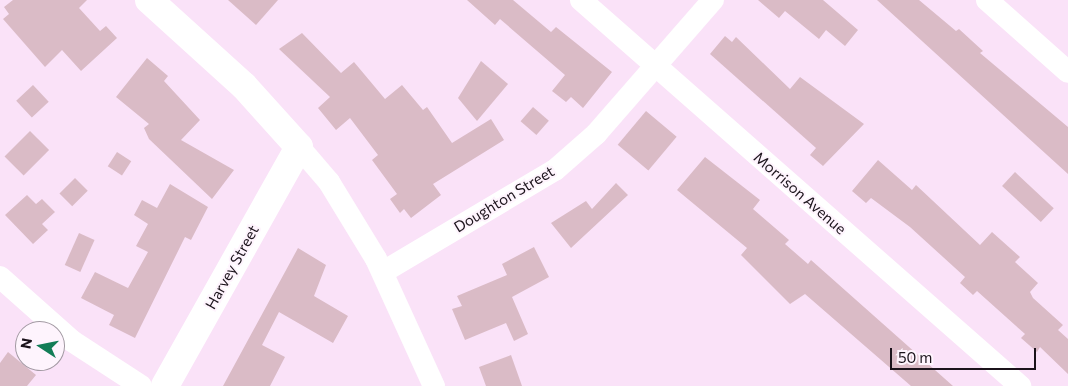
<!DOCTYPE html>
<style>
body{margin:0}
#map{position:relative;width:1068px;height:386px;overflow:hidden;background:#fae2f8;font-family:Commissioner,sans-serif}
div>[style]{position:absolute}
.building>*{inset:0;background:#dabbc6;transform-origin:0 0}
.street>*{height:22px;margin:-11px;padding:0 11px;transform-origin:11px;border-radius:11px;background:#fff}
.secondary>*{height:28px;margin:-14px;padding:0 14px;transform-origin:14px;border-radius:14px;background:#fff}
span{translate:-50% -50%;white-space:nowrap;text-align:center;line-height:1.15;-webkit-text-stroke:4px #fef4fd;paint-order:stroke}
.street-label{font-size:15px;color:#1b131b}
.north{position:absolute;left:15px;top:321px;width:50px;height:50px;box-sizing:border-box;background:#fef4fd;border:1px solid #a39aa3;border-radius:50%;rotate:281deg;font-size:14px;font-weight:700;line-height:20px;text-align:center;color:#1b131b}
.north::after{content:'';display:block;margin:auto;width:18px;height:22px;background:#137d57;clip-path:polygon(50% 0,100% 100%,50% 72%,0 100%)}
.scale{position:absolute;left:890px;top:348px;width:146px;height:22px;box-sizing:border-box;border:2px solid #1b131b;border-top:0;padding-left:6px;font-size:15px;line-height:18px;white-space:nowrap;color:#1b131b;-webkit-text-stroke:4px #fef4fd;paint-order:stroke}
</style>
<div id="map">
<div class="building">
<div style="clip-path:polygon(13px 0,87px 0,79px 8px,100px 31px,106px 26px,117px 38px,81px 71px,62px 50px,45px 67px,3px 19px,9px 14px,4px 7px)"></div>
<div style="clip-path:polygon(228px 0,278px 0,256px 25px)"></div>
<div style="clip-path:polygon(467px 0,513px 0,551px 32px,556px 27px,612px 72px,583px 108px,571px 97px,566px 102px,552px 91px,565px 75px,500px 19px,495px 25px)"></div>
<div style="clip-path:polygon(758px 0,823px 0,858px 30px,845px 46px,826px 30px,819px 39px,785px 11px,779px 18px)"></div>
<div style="clip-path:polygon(877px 0,919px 0,956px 31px,959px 29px,983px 51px,980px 53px,1068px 127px,1068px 174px)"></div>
<div style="clip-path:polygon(302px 33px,341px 73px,354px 62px,385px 99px,402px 85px,423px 110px,427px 107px,452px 143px,491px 119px,504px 140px,433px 184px,441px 195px,411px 218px,404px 209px,400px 213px,390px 199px,397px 194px,372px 160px,378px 155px,350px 118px,336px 130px,318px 108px,330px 97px,279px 49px)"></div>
<div style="clip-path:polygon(725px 36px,732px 42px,736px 37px,790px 89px,800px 77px,864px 124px,823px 166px,810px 155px,816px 148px,710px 54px)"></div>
<div style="clip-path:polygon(147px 58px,168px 76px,164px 81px,200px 120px,181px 140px,234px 170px,212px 199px,149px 139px,144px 128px,149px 124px,116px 97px)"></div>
<div style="clip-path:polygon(481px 61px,508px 84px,477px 121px,458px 98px)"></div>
<div style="left:33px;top:85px;width:23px;height:23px;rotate:47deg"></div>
<div style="left:533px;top:107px;width:21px;height:19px;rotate:41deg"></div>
<div style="left:646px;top:111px;width:40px;height:44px;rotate:40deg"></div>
<div style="left:30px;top:131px;width:27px;height:36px;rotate:45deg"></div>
<div style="left:117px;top:152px;width:17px;height:17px;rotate:33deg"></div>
<div style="clip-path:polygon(705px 157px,760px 200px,753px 209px,789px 240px,785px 244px,808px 264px,811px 260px,953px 386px,911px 386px,805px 294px,790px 304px,741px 255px,747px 248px,677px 190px)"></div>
<div style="clip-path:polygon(878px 160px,912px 190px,916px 185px,980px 245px,992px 232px,1020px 257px,1015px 262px,1038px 283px,1030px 292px,1033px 298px,1063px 325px,1058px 330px,1068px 339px,1068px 374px,1040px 347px,1037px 352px,1021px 338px,1025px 334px,977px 291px,973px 295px,960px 283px,965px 277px,910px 227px,871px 198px,866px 203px,852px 191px)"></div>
<div style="left:1015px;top:172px;width:53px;height:19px;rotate:43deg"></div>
<div style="left:75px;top:178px;width:18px;height:22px;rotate:45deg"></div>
<div style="clip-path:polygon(616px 183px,628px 195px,571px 248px,551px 223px,586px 201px,592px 209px)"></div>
<div style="clip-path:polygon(170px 184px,208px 207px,191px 240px,185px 237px,135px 338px,109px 325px,114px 315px,81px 298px,95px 272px,128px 288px,148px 252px,136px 246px,148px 224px,134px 215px,142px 200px,157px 208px)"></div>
<div style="clip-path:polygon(27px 195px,36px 204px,42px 199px,55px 212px,42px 224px,48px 230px,33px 244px,5px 215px)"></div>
<div style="left:79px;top:233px;width:17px;height:35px;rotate:24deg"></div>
<div style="clip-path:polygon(534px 247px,549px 277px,512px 297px,528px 334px,514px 341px,506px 323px,465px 340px,452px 309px,462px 306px,457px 296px,507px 275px,502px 264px)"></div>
<div style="clip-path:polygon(298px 248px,326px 265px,314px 296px,348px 316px,333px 343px,279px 312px,262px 345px,285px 357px,270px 386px,223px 386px)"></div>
<div style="clip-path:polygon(8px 352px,36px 375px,27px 386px,0 386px,0 363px)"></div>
<div style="clip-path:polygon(511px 355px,522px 386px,486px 386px,479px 367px)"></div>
</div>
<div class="street">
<div style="left:581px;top:0;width:585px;rotate:41.32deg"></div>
<div style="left:987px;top:0;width:108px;rotate:41.6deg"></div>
<div style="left:299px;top:147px;width:46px;rotate:49.4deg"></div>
<div style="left:329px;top:182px;width:90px;rotate:58.6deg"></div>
<div style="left:376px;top:259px;width:140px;rotate:65.5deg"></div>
<div style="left:383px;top:272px;width:200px;rotate:-30.7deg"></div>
<div style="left:555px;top:170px;width:55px;rotate:-41.3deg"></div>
<div style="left:596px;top:134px;width:178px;rotate:-48.9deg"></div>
<div style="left:0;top:277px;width:96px;rotate:41.6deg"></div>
<div style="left:72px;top:341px;width:82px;rotate:33.1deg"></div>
</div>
<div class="secondary">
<div style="left:149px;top:0;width:128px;rotate:42.2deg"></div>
<div style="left:244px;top:86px;width:82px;rotate:48deg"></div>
<div style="left:299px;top:147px;width:274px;rotate:119.3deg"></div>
</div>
<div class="street-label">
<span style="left:800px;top:193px;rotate:41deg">Morrison Avenue</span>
<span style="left:504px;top:199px;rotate:-31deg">Doughton Street</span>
<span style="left:232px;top:267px;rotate:-61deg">Harvey Street</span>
</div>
<div class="north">N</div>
<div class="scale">50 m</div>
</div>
